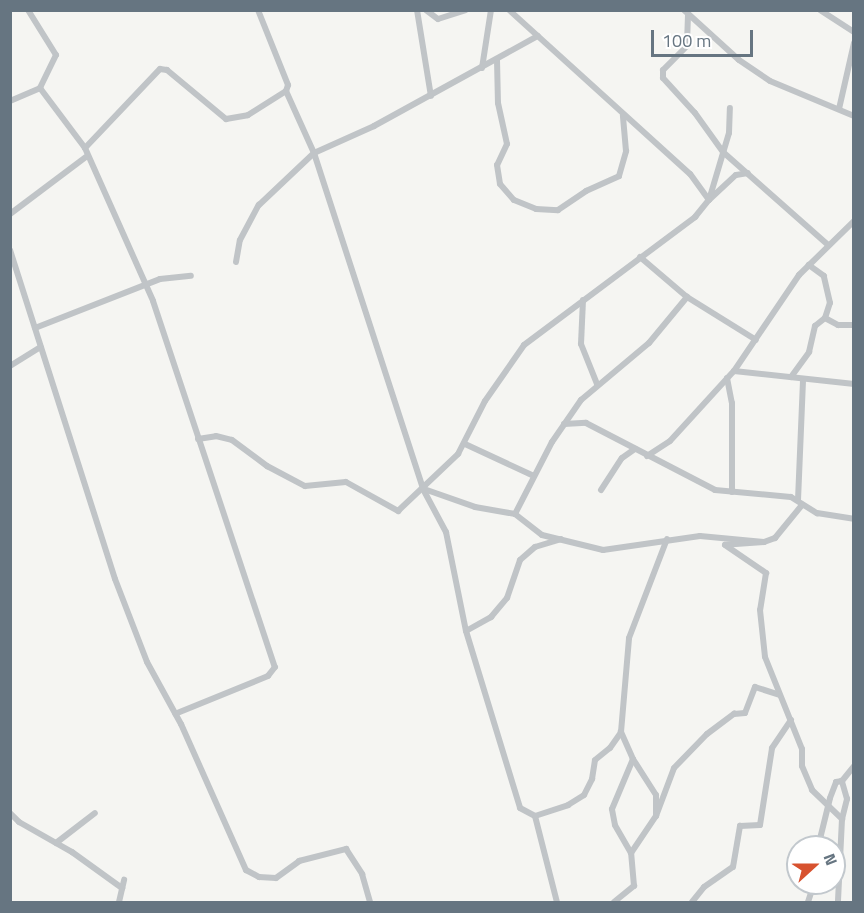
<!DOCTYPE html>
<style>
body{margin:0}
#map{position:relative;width:864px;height:913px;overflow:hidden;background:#f5f5f2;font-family:"Titillium Web",sans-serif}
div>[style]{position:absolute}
.minor>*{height:6px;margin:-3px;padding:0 3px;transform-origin:3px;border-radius:3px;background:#c0c4c7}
span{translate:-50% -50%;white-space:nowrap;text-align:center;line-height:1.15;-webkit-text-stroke:6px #fff;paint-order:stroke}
.frame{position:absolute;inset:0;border:12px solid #667581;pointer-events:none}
.north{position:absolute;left:786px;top:835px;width:60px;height:60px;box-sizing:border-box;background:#fff;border:2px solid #c2c8cd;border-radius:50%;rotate:69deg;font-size:16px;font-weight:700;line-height:24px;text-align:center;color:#667581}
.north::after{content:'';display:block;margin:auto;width:21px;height:27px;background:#d7522f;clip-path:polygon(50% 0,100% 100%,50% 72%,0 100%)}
.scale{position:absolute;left:651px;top:30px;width:102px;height:27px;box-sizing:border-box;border:3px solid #667581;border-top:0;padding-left:8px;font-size:18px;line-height:21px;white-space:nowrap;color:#667581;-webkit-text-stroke:4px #fff;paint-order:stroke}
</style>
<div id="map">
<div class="minor">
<div style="left:28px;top:10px;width:53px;rotate:58.1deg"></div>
<div style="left:56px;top:55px;width:37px;rotate:116deg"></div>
<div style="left:40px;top:88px;width:75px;rotate:53.1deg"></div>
<div style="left:85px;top:148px;width:167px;rotate:66deg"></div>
<div style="left:153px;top:301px;width:386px;rotate:71.6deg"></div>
<div style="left:275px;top:667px;width:11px;rotate:128deg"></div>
<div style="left:268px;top:676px;width:100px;rotate:157.8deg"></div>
<div style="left:258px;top:10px;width:81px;rotate:68.2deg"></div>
<div style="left:288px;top:85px;width:6px;rotate:108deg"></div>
<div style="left:286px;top:91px;width:68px;rotate:65.7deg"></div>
<div style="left:314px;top:153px;width:353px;rotate:72deg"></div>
<div style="left:423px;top:489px;width:49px;rotate:61.9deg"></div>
<div style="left:446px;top:532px;width:101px;rotate:78.6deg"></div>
<div style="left:466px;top:631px;width:185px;rotate:73deg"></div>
<div style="left:520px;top:808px;width:17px;rotate:28deg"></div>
<div style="left:535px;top:816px;width:89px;rotate:75.7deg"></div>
<div style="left:417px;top:10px;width:87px;rotate:80.8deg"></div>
<div style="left:426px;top:10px;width:15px;rotate:37deg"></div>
<div style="left:438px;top:19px;width:29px;rotate:-18deg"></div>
<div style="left:684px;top:10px;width:74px;rotate:42.3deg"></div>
<div style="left:739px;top:60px;width:37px;rotate:34deg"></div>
<div style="left:770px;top:81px;width:91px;rotate:22.6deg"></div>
<div style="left:820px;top:10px;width:40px;rotate:32.9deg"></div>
<div style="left:688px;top:15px;width:31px;rotate:92deg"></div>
<div style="left:687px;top:46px;width:34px;rotate:135deg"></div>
<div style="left:663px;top:70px;width:8px;rotate:90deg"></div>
<div style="left:663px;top:78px;width:47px;rotate:47.6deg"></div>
<div style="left:695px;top:113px;width:48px;rotate:54.3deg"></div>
<div style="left:723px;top:152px;width:140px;rotate:41.5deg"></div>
<div style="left:497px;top:60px;width:43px;rotate:88.7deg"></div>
<div style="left:498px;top:103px;width:42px;rotate:77.6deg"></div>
<div style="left:507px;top:144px;width:23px;rotate:115deg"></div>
<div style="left:497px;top:165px;width:19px;rotate:81deg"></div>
<div style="left:500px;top:184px;width:21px;rotate:49deg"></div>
<div style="left:514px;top:200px;width:24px;rotate:22deg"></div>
<div style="left:536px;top:209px;width:22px;rotate:3deg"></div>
<div style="left:558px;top:210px;width:34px;rotate:-34deg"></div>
<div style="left:586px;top:191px;width:36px;rotate:-24deg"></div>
<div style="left:619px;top:176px;width:26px;rotate:-74deg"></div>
<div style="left:626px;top:151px;width:36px;rotate:-95deg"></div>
<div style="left:482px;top:68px;width:59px;rotate:-81.2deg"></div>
<div style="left:10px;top:101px;width:33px;rotate:-23deg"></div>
<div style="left:839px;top:109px;width:68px;rotate:-77.2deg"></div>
<div style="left:85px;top:148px;width:109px;rotate:-46.5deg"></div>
<div style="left:160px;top:69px;width:7px;rotate:8deg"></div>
<div style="left:167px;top:70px;width:77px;rotate:39.7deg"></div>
<div style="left:226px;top:119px;width:22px;rotate:-10deg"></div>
<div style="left:248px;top:115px;width:45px;rotate:-32.3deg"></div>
<div style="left:710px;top:199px;width:35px;rotate:-43deg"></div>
<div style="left:736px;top:175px;width:12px;rotate:-9deg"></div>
<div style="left:709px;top:200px;width:70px;rotate:-73.4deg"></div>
<div style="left:729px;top:133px;width:25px;rotate:-88deg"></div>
<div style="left:10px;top:214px;width:95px;rotate:-36.9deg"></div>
<div style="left:10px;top:250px;width:345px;rotate:72.3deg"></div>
<div style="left:115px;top:579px;width:89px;rotate:68.9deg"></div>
<div style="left:147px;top:662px;width:71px;rotate:61.3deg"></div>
<div style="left:181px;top:724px;width:160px;rotate:66deg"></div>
<div style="left:246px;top:870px;width:15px;rotate:28deg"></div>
<div style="left:259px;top:877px;width:17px;rotate:3deg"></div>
<div style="left:276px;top:878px;width:29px;rotate:-36deg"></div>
<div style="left:299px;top:861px;width:49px;rotate:-14.3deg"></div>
<div style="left:346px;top:849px;width:30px;rotate:57deg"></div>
<div style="left:362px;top:874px;width:29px;rotate:74deg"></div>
<div style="left:640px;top:257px;width:62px;rotate:40.4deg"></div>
<div style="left:687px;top:297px;width:81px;rotate:31.9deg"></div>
<div style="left:236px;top:262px;width:22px;rotate:-80deg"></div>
<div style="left:240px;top:240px;width:40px;rotate:-62deg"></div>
<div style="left:259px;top:205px;width:76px;rotate:-43.4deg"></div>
<div style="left:314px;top:153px;width:66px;rotate:-24.2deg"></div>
<div style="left:374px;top:126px;width:187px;rotate:-28.8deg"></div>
<div style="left:583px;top:300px;width:44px;rotate:92.6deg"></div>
<div style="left:581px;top:344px;width:43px;rotate:68.2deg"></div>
<div style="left:825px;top:318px;width:15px;rotate:28deg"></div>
<div style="left:838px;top:325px;width:16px"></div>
<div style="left:35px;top:328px;width:134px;rotate:-21.4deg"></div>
<div style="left:160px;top:279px;width:31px;rotate:-6deg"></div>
<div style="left:10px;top:366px;width:36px;rotate:-32deg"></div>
<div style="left:734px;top:371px;width:121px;rotate:6.2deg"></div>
<div style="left:791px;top:377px;width:31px;rotate:-54deg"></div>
<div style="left:809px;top:352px;width:27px;rotate:-77deg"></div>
<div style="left:815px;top:326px;width:13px;rotate:-39deg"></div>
<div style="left:825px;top:318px;width:16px;rotate:-72deg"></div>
<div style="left:830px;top:303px;width:28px;rotate:-103deg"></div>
<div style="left:824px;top:276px;width:19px;rotate:-144deg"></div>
<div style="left:727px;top:378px;width:25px;rotate:79deg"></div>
<div style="left:732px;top:403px;width:89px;rotate:90deg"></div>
<div style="left:564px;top:424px;width:22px;rotate:-3deg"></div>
<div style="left:586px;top:423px;width:145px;rotate:27.4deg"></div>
<div style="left:715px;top:490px;width:76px;rotate:5.3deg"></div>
<div style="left:791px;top:497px;width:31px;rotate:32deg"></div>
<div style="left:817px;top:513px;width:37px;rotate:9deg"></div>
<div style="left:198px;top:439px;width:18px;rotate:-9deg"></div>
<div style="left:216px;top:436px;width:16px;rotate:14deg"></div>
<div style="left:232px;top:440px;width:44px;rotate:36.6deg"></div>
<div style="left:267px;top:466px;width:43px;rotate:27.8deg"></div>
<div style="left:305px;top:486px;width:41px;rotate:-5.6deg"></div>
<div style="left:346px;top:482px;width:60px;rotate:29.1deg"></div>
<div style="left:398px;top:511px;width:83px;rotate:-43.5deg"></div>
<div style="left:458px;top:454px;width:59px;rotate:-63deg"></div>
<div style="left:485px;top:401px;width:68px;rotate:-55.1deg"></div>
<div style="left:524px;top:345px;width:214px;rotate:-36.8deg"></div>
<div style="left:695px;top:217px;width:22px;rotate:-51deg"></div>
<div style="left:709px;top:200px;width:32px;rotate:-126deg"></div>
<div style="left:690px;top:174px;width:244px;rotate:-137.8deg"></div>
<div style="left:465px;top:444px;width:76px;rotate:24.9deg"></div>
<div style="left:647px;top:456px;width:27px;rotate:-33deg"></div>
<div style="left:670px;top:441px;width:95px;rotate:-47.6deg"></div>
<div style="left:734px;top:371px;width:116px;rotate:-55.9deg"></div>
<div style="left:799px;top:275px;width:77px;rotate:-44.5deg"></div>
<div style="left:424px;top:489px;width:54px;rotate:19.4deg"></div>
<div style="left:475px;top:507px;width:41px;rotate:9.9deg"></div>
<div style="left:515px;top:514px;width:34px;rotate:38deg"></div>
<div style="left:542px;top:535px;width:63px;rotate:13.8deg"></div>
<div style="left:603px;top:550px;width:98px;rotate:-8.2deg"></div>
<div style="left:700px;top:536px;width:64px;rotate:5.4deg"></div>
<div style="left:764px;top:542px;width:12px;rotate:-20deg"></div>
<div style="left:775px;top:538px;width:43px;rotate:-50.7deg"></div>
<div style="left:601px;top:490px;width:38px;rotate:-57deg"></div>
<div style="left:622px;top:458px;width:16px;rotate:-35deg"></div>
<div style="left:798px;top:500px;width:119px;rotate:-87.6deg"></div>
<div style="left:515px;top:514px;width:81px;rotate:-62.8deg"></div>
<div style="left:552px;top:442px;width:51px;rotate:-55.4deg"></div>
<div style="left:581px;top:400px;width:89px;rotate:-40deg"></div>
<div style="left:649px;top:343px;width:60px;rotate:-50.4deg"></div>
<div style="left:764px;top:542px;width:39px;rotate:176deg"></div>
<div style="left:725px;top:545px;width:50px;rotate:34.3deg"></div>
<div style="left:766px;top:573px;width:37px;rotate:99deg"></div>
<div style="left:760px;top:610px;width:47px;rotate:83.9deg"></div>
<div style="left:765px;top:657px;width:99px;rotate:68.1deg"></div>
<div style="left:802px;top:749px;width:17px;rotate:90deg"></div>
<div style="left:802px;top:766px;width:26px;rotate:67deg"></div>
<div style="left:812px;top:790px;width:42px;rotate:44deg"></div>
<div style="left:842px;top:819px;width:83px;rotate:92.8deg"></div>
<div style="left:466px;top:631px;width:29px;rotate:-29deg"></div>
<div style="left:491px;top:617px;width:25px;rotate:-50deg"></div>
<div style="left:507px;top:598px;width:40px;rotate:-71.1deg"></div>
<div style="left:520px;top:560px;width:20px;rotate:-41deg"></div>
<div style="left:535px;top:547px;width:27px;rotate:-17deg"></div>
<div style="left:10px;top:813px;width:13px;rotate:45deg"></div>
<div style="left:19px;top:822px;width:61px;rotate:29.5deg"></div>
<div style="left:72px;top:852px;width:62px;rotate:35.8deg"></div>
<div style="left:535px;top:816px;width:35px;rotate:-18deg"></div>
<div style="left:568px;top:805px;width:19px;rotate:-32deg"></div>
<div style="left:584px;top:795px;width:18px;rotate:-63deg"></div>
<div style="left:592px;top:779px;width:19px;rotate:-81deg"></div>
<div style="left:595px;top:760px;width:19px;rotate:-39deg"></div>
<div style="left:610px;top:748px;width:19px;rotate:-55deg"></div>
<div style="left:656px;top:816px;width:51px;rotate:-69.4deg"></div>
<div style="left:674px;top:768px;width:47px;rotate:-45.9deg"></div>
<div style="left:707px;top:734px;width:34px;rotate:-37deg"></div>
<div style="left:734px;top:714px;width:11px;rotate:-5deg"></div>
<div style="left:745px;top:713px;width:28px;rotate:-69deg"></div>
<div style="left:755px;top:687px;width:25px;rotate:18deg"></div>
<div style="left:842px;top:819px;width:21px;rotate:-76deg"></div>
<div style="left:847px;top:799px;width:19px;rotate:-106deg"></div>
<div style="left:842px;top:781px;width:19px;rotate:-51deg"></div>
<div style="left:56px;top:843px;width:49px;rotate:-37.6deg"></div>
<div style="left:818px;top:847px;width:50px;rotate:-76.2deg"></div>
<div style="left:830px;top:798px;width:17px;rotate:-69deg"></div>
<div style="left:836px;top:782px;width:6px;rotate:-9deg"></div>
<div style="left:631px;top:853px;width:45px;rotate:-56deg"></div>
<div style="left:656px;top:816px;width:21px;rotate:-90deg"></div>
<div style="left:656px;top:795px;width:43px;rotate:-122.6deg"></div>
<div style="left:119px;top:902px;width:23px;rotate:-77deg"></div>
<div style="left:614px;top:902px;width:26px;rotate:-39deg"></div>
<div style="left:634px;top:886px;width:33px;rotate:-95deg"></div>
<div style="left:631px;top:853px;width:32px;rotate:-120deg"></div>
<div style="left:615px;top:825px;width:16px;rotate:-101deg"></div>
<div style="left:612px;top:809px;width:54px;rotate:-67.2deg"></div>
<div style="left:633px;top:759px;width:30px;rotate:-114deg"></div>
<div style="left:621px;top:732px;width:94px;rotate:-85.1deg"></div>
<div style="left:629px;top:638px;width:106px;rotate:-69deg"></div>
<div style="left:692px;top:902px;width:19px;rotate:-51deg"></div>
<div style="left:704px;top:887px;width:35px;rotate:-35deg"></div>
<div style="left:733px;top:867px;width:42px;rotate:-80.3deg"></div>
<div style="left:740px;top:826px;width:20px;rotate:-3deg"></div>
<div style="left:760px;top:825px;width:78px;rotate:-81.1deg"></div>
<div style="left:772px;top:748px;width:34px;rotate:-56deg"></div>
<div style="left:808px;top:902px;width:20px;rotate:-72deg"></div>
</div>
<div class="frame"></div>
<div class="north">N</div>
<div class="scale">100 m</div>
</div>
